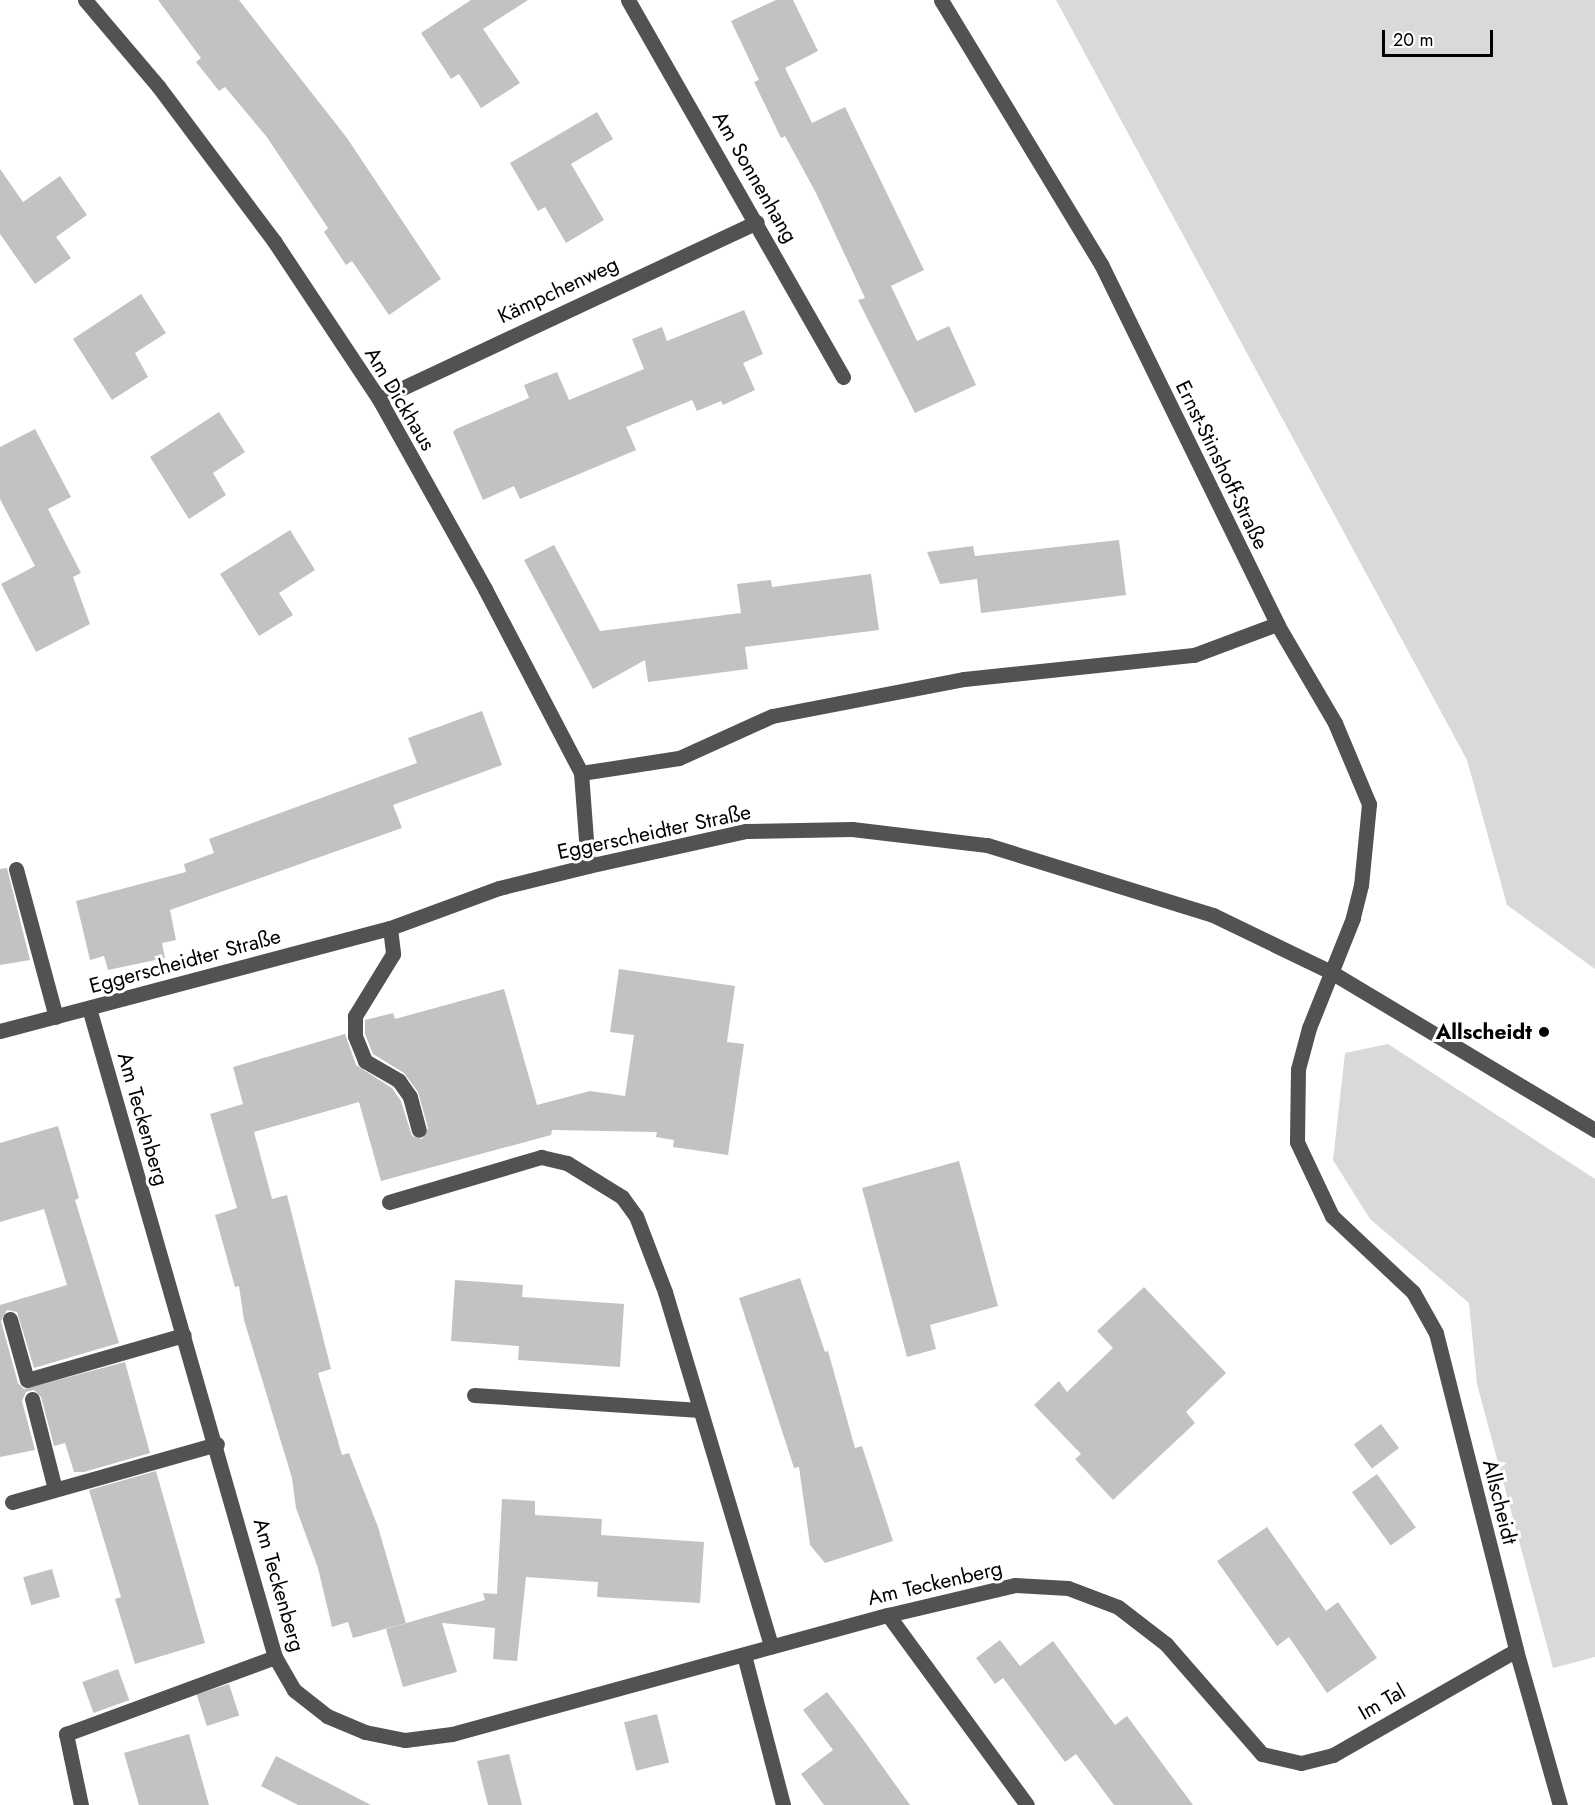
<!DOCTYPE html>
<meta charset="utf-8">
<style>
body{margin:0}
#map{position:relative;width:1595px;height:1805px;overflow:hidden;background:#fff;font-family:Jost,sans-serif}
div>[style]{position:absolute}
.green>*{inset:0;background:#d9d9d9}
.building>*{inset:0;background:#c2c2c2;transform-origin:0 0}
.minor>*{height:15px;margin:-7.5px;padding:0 7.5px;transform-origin:7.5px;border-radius:7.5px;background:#525252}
.dots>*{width:16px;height:16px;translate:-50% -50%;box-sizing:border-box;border:3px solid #fff;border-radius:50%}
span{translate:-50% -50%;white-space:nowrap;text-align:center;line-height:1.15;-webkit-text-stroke:6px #fff;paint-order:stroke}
.street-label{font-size:21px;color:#000}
.poi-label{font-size:21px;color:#000;font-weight:700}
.right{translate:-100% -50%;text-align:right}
.scale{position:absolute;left:1382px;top:30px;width:111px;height:27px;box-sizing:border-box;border:3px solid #000;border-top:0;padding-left:8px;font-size:18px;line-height:21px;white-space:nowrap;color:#000;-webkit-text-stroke:4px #fff;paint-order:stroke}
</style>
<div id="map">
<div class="green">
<div style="clip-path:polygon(1056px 0,1595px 0,1595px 969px,1507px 905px,1467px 760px)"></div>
<div style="clip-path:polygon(1388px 1044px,1595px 1179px,1595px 1657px,1553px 1668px,1477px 1384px,1469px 1303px,1370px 1219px,1333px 1160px,1345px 1053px)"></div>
</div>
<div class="building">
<div style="clip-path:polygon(158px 0,239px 0,347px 138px,441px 279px,389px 315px,352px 261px,346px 265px,324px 232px,328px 228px,266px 136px,225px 87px,219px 91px,196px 62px,201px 58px)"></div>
<div style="clip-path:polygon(471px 0,528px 0,483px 29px,520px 83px,481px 108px,459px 74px,451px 79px,421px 33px)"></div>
<div style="clip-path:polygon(776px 0,793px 0,818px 51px,785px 68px,812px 123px,845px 107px,924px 270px,891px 286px,917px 341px,949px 326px,976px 385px,915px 413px,858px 300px,865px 298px,816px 193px,785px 136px,781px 138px,754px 82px,759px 80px,731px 21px)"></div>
<div style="clip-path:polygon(597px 112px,613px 139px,571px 164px,604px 220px,566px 243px,545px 207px,538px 211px,510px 163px)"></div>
<div style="clip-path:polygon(0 169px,23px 202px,60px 176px,87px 215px,56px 237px,71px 258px,35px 284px,0 234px)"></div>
<div style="clip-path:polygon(141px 294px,166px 333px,135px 353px,148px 377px,112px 400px,73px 339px)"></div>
<div style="clip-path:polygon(744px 310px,763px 354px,743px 363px,755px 390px,723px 405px,721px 401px,697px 411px,692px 400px,626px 427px,636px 450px,520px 499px,514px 486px,483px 500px,453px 432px,456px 429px,529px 398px,524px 385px,557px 372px,569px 400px,644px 369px,632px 339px,662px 327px,667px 341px)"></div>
<div style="clip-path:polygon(219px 412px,245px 452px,213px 473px,226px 495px,189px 519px,150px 457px)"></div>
<div style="clip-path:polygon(35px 429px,71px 497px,48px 509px,81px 573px,73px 577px,90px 624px,36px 652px,1px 584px,35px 566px,0 499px,0 447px)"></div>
<div style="clip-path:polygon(290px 530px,315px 570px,279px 593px,293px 615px,259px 636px,220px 574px)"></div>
<div style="clip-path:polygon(1119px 540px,1126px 595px,981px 613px,977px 579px,940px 584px,927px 552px,973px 546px,975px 556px)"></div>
<div style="clip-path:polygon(554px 545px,600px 631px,741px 613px,737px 584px,771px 580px,772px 587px,871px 574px,879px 630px,745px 647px,748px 669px,648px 682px,645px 660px,593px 689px,524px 560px)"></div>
<div style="clip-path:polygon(482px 711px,502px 765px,393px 805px,402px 828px,170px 910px,176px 940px,162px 943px,165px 958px,108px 970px,104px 956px,90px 960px,76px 901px,186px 872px,184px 864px,214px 853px,209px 839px,417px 763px,408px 738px)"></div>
<div style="clip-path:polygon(7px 868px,30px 960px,0 965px,0 869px)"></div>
<div style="clip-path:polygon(619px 969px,735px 986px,727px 1042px,744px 1044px,728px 1155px,673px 1147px,674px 1140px,656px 1137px,657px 1132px,552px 1130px,551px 1135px,381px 1181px,359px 1102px,254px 1132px,272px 1199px,287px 1195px,331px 1369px,318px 1373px,342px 1455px,349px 1453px,378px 1527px,406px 1623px,353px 1638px,348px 1622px,332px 1627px,318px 1568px,296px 1508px,292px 1478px,244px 1320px,239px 1286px,235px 1287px,215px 1215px,237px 1208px,210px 1114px,243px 1104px,233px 1067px,345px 1034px,356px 1065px,392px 1088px,401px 1101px,412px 1136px,422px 1139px,428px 1128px,418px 1092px,404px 1073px,373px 1054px,365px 1034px,365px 1020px,393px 1013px,395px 1019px,504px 989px,537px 1105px,590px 1091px,625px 1096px,634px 1035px,610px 1032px)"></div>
<div style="clip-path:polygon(58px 1126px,79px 1198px,75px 1200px,119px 1343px,34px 1368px,17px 1312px,7px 1310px,1px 1321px,18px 1383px,24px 1389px,125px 1362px,150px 1453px,84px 1472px,74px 1472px,65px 1443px,54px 1446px,41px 1397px,34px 1390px,26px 1392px,22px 1401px,35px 1450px,0 1457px,0 1305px,67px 1285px,44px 1209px,0 1222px,0 1143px)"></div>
<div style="clip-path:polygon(959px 1161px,998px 1306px,930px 1325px,936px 1349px,907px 1357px,862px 1188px)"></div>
<div style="clip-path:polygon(800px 1278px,825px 1352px,828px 1351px,855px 1448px,862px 1446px,893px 1541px,825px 1563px,810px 1545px,799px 1467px,794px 1468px,739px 1298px)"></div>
<div style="clip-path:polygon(455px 1280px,523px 1285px,522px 1297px,624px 1304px,620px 1367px,518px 1360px,519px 1346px,451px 1341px)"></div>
<div style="clip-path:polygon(1144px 1287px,1226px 1373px,1186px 1412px,1195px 1423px,1113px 1500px,1075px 1459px,1081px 1454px,1034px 1405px,1059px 1381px,1067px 1392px,1113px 1348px,1097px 1331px)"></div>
<div style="left:1381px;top:1424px;width:30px;height:34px;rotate:53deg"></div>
<div style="clip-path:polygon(156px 1471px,205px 1643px,135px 1664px,115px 1599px,121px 1597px,89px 1490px)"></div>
<div style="left:1377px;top:1474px;width:66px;height:31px;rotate:54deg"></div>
<div style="clip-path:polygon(502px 1499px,535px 1501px,535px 1515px,602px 1519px,601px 1535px,704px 1542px,700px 1603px,597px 1597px,598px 1582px,526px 1577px,517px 1661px,493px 1659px,495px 1628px,442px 1623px,457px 1672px,403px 1687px,386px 1629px,485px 1600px,483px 1593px,497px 1594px)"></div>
<div style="clip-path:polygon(1267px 1527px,1326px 1611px,1338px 1602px,1377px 1658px,1327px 1693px,1289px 1637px,1277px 1646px,1217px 1561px)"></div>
<div style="left:52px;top:1569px;width:29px;height:30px;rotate:74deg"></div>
<div style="clip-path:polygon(1000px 1640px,1020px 1666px,1053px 1641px,1115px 1725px,1127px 1716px,1193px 1805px,1114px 1805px,1076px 1754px,1065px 1762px,1003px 1678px,995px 1684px,976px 1658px)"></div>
<div style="left:118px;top:1669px;width:33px;height:38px;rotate:70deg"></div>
<div style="left:229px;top:1684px;width:33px;height:34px;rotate:72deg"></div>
<div style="clip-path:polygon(827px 1692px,857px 1731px,910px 1805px,824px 1805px,801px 1774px,833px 1750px,803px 1710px)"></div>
<div style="left:657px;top:1714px;width:50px;height:34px;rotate:76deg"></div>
<div style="clip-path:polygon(189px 1734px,209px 1805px,139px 1805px,124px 1753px)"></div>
<div style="clip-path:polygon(509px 1754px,522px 1805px,488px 1805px,477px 1761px)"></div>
<div style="clip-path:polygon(276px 1756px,371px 1805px,298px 1805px,261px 1786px)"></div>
</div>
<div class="minor">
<div style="left:85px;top:0;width:113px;rotate:49.7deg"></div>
<div style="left:158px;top:86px;width:194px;rotate:53.2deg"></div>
<div style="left:274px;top:241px;width:190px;rotate:56.4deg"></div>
<div style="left:379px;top:399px;width:218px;rotate:60.8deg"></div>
<div style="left:485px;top:589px;width:208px;rotate:62.4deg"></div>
<div style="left:581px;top:773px;width:93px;rotate:85.7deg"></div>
<div style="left:628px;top:0;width:434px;rotate:60.3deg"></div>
<div style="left:941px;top:0;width:309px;rotate:58.8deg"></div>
<div style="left:1101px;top:264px;width:401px;rotate:63.9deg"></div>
<div style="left:1277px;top:624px;width:115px;rotate:59.6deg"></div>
<div style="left:1335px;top:723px;width:88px;rotate:67.2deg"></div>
<div style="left:1369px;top:804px;width:81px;rotate:95.6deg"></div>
<div style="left:1361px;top:885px;width:34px;rotate:104deg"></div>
<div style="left:1353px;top:918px;width:118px;rotate:111.8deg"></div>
<div style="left:1309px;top:1028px;width:42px;rotate:105deg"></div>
<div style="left:1298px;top:1069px;width:73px;rotate:90.8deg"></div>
<div style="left:1297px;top:1142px;width:82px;rotate:64.7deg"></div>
<div style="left:1332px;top:1216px;width:111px;rotate:43.2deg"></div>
<div style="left:1413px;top:1292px;width:47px;rotate:60.7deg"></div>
<div style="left:1436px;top:1333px;width:327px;rotate:75.8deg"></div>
<div style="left:1516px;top:1650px;width:161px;rotate:74.2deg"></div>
<div style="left:379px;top:399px;width:417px;rotate:-25.1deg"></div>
<div style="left:581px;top:773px;width:99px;rotate:-8.7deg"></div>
<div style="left:679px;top:758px;width:102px;rotate:-24.3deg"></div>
<div style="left:772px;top:716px;width:196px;rotate:-10.9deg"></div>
<div style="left:964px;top:679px;width:231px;rotate:-6deg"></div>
<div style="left:1194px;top:655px;width:89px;rotate:-20.5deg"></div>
<div style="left:16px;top:869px;width:153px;rotate:74.9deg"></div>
<div style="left:390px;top:928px;width:26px;rotate:83deg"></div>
<div style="left:393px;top:954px;width:73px;rotate:121.5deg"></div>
<div style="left:355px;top:1016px;width:20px;rotate:90deg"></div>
<div style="left:355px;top:1036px;width:27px;rotate:68deg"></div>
<div style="left:365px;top:1061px;width:39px;rotate:30deg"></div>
<div style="left:399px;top:1081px;width:19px;rotate:55deg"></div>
<div style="left:410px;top:1097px;width:34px;rotate:75deg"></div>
<div style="left:89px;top:1008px;width:675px;rotate:74.01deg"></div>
<div style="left:275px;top:1657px;width:38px;rotate:60deg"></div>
<div style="left:294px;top:1690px;width:42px;rotate:38.2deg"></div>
<div style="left:327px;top:1716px;width:41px;rotate:22.8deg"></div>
<div style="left:365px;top:1732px;width:41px;rotate:11.3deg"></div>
<div style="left:405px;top:1740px;width:47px;rotate:-7.3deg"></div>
<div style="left:452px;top:1734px;width:452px;rotate:-15.3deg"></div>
<div style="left:888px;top:1615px;width:130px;rotate:-13.3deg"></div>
<div style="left:1015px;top:1585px;width:53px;rotate:3.2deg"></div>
<div style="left:1068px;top:1588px;width:53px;rotate:20.8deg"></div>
<div style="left:1118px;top:1607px;width:61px;rotate:37.6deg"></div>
<div style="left:1166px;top:1644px;width:146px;rotate:48.9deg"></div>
<div style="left:1262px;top:1754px;width:40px;rotate:13deg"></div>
<div style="left:1301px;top:1763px;width:33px;rotate:-14deg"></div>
<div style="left:1333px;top:1755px;width:211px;rotate:-29.8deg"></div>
<div style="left:0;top:1031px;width:403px;rotate:-14.8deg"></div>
<div style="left:390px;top:928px;width:116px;rotate:-20.2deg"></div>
<div style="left:499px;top:888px;width:92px;rotate:-13.9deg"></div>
<div style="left:588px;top:866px;width:162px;rotate:-12.5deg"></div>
<div style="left:746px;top:831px;width:106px;rotate:-1.1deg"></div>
<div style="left:852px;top:829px;width:136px;rotate:6.8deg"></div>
<div style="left:987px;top:845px;width:237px;rotate:17.2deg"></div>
<div style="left:1213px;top:915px;width:131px;rotate:25.8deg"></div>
<div style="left:1331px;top:972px;width:308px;rotate:30.9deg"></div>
<div style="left:389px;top:1202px;width:159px;rotate:-16.5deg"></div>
<div style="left:541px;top:1157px;width:27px;rotate:13deg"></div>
<div style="left:567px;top:1163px;width:65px;rotate:31.7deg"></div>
<div style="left:622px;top:1197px;width:24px;rotate:54deg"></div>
<div style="left:636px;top:1216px;width:81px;rotate:69.1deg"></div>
<div style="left:665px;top:1292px;width:370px;rotate:73.3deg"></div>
<div style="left:10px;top:1319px;width:63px;rotate:74.4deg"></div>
<div style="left:27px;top:1380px;width:163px;rotate:-16deg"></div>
<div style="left:474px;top:1395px;width:226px;rotate:3.8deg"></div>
<div style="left:32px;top:1399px;width:93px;rotate:75.7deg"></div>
<div style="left:12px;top:1502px;width:213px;rotate:-15.8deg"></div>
<div style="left:888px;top:1615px;width:235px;rotate:53.8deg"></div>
<div style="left:744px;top:1655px;width:155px;rotate:75.4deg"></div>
<div style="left:81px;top:1805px;width:73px;rotate:-101.9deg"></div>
<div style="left:66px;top:1734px;width:223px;rotate:-20.2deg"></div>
</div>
<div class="dots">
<div style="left:1544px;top:1032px;background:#000"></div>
</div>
<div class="street-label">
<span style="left:755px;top:177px;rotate:60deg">Am Sonnenhang</span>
<span style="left:558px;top:290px;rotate:-25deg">Kämpchenweg</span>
<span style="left:400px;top:399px;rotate:59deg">Am Dickhaus</span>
<span style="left:1222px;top:465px;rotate:64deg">Ernst-Stinshoff-Straße</span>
<span style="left:654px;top:832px;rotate:-12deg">Eggerscheidter Straße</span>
<span style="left:185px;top:961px;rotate:-15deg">Eggerscheidter Straße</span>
<span style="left:143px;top:1119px;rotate:74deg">Am Teckenberg</span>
<span style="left:1500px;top:1502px;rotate:76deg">Allscheidt</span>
<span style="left:935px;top:1583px;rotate:-13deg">Am Teckenberg</span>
<span style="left:279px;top:1585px;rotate:74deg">Am Teckenberg</span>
<span style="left:1382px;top:1702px;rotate:-30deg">Im Tal</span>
</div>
<div class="poi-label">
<span class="right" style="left:1532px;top:1032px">Allscheidt</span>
</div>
<div class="scale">20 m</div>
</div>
